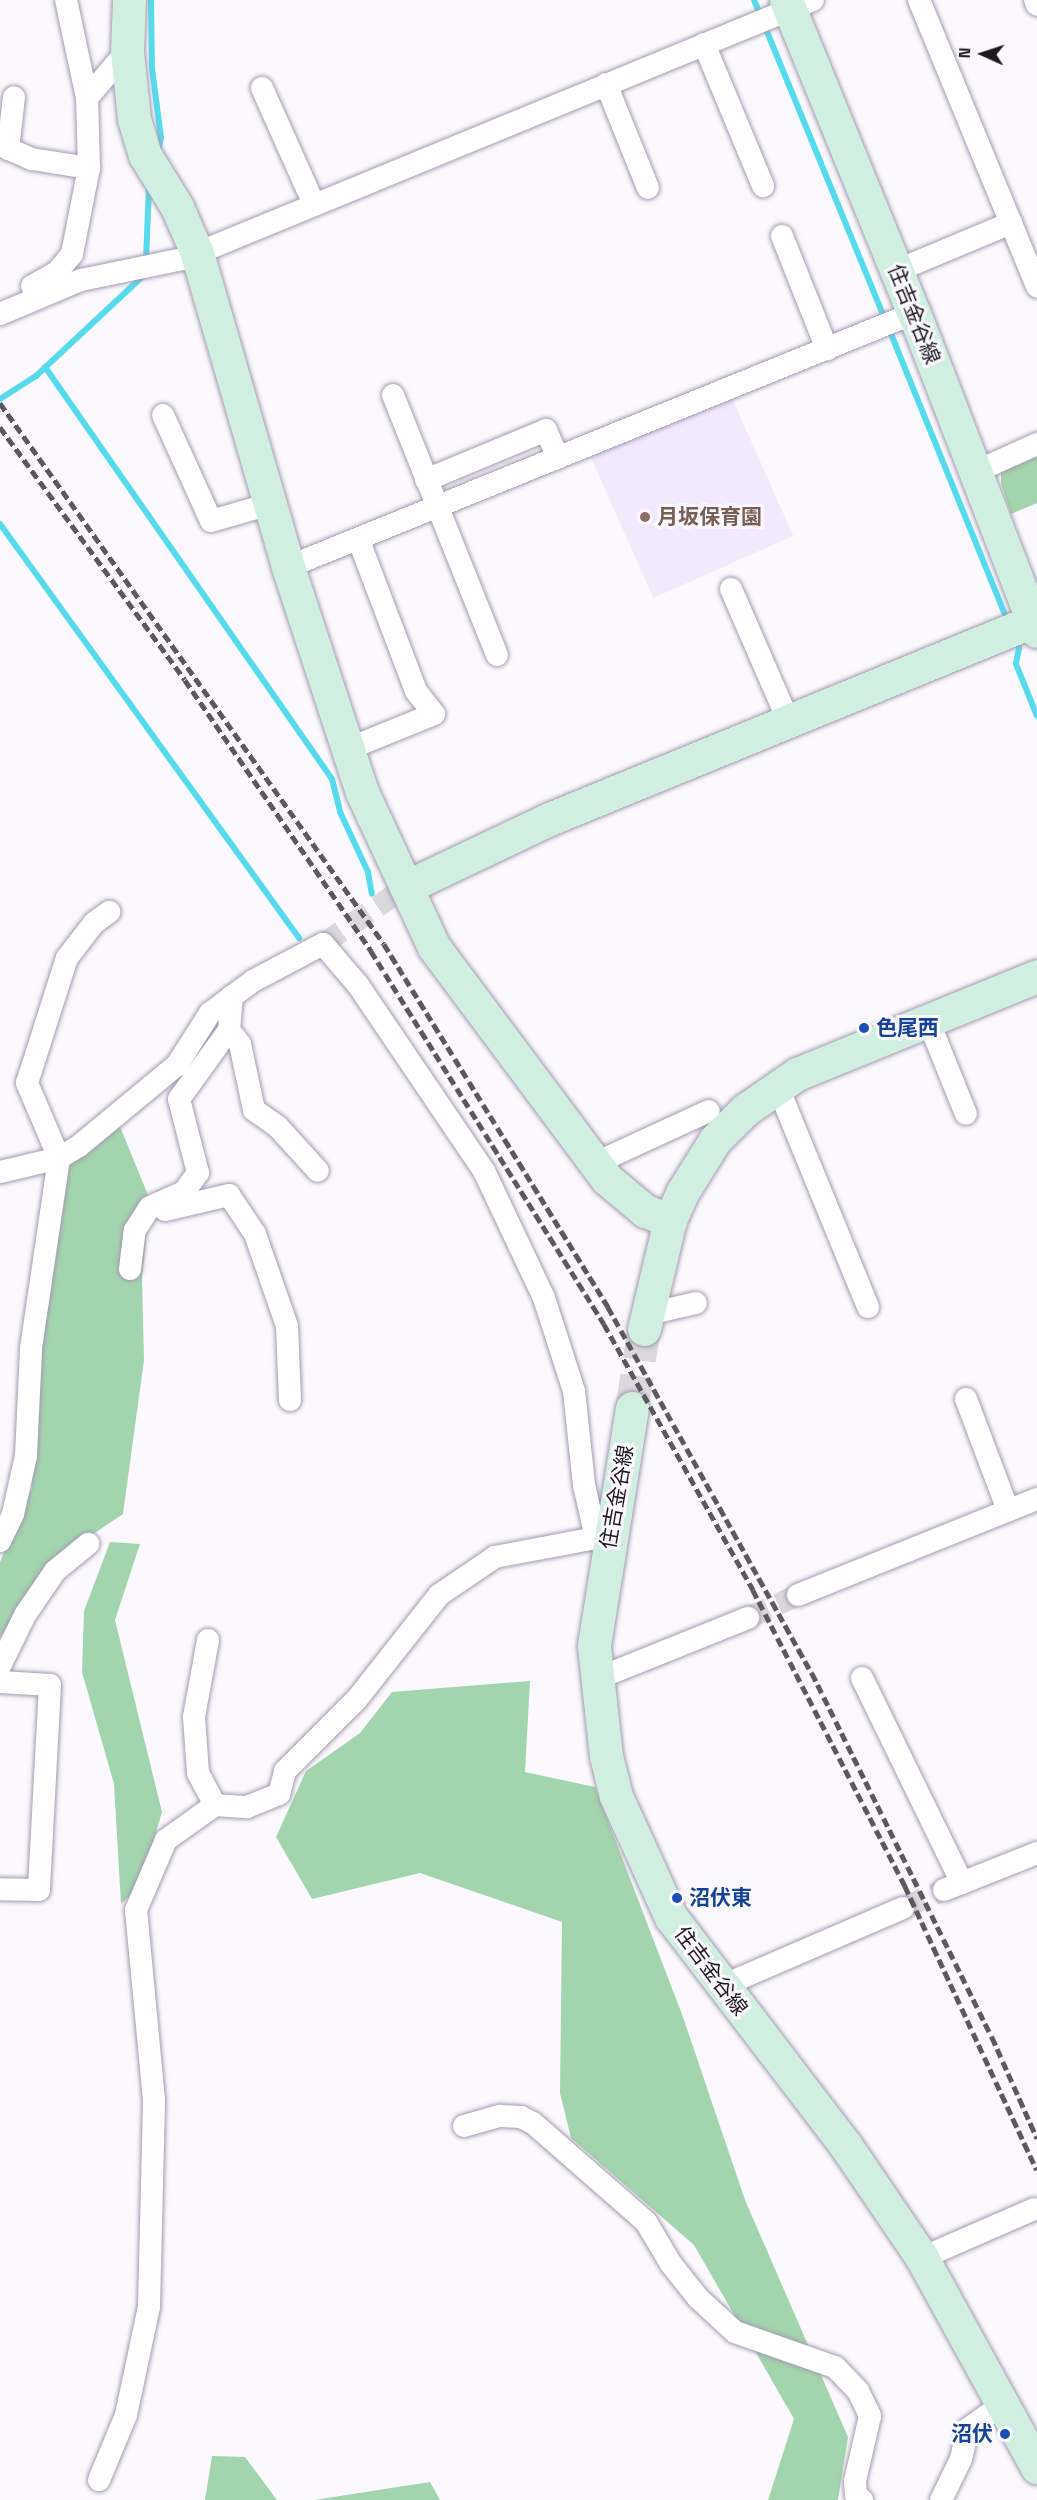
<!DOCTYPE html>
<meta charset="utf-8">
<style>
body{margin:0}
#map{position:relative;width:1037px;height:2500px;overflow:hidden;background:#fbf9fe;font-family:"Space Grotesk","Noto Sans JP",sans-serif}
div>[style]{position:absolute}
.built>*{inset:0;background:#f2e9fd;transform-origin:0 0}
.green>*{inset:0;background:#a2d5ad}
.stream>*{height:6px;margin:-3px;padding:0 3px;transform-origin:3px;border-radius:3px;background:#56dbed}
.street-tunnel>*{height:22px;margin-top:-11px;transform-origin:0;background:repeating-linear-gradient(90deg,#dad7dd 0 22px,transparent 0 33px)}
.secondary-tunnel>*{height:33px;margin-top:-16.5px;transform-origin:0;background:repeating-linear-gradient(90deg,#dad7dd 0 33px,transparent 0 49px)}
.roads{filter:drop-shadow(0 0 2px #a49ab1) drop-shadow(0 0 2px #a49ab1)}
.street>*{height:22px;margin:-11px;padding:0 11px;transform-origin:11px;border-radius:11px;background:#fff}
.secondary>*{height:33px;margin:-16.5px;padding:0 16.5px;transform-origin:16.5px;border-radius:16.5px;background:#d0efe1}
.rail>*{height:4.5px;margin-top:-2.25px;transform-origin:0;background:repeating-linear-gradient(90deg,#5b585f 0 9px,transparent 0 13.5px)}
.dots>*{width:16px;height:16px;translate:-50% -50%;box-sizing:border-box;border:3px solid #fbf9fe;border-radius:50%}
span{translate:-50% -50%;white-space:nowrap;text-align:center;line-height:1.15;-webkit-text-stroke:6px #fbf9fe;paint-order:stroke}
.street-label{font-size:21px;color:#1d1922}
.education-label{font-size:21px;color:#785e54;font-weight:700}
.left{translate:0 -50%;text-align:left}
.transit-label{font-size:21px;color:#164399;font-weight:700}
.right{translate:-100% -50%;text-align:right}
.north{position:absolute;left:953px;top:24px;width:60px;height:60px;-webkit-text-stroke:4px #fbf9fe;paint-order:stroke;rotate:273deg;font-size:16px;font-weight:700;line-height:24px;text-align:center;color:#1d1922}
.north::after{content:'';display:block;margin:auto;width:21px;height:27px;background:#1d1922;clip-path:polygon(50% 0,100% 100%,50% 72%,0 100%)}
</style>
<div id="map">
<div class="built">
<div style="left:731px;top:396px;width:153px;height:153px;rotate:66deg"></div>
</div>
<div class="green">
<div style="clip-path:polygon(1037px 455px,1037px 503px,1011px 514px,1001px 484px,1001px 468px)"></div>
<div style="clip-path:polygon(119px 1124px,150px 1200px,142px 1278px,144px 1360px,123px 1514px,59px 1557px,0 1637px,0 1562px,32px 1488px,38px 1346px,66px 1164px)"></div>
<div style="clip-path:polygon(110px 1542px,140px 1544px,115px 1620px,162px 1812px,140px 1887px,121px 1904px,114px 1784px,82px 1672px,84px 1611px)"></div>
<div style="clip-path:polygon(530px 1681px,525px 1772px,595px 1787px,683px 2017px,745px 2200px,848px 2437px,838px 2500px,768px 2500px,794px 2419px,694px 2245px,571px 2138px,560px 2093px,562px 1922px,420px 1873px,312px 1899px,276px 1837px,306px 1771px,360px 1733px,392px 1692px)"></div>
<div style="clip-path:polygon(212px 2456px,245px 2457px,277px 2500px,205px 2500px)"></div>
<div style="clip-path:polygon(430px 2482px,440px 2500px,314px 2500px)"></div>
</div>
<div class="stream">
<div style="left:151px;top:0;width:68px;rotate:89.2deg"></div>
<div style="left:152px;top:68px;width:71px;rotate:82.7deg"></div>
<div style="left:161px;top:138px;width:13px;rotate:103deg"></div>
<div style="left:754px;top:0;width:346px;rotate:67.7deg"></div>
<div style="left:146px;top:261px;width:74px;rotate:-87.7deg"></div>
<div style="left:889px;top:329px;width:314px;rotate:67.9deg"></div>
<div style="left:45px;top:367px;width:502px;rotate:55.14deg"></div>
<div style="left:332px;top:779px;width:34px;rotate:76deg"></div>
<div style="left:340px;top:812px;width:66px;rotate:65deg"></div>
<div style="left:368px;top:872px;width:22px;rotate:80deg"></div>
<div style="left:0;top:399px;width:43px;rotate:-32.6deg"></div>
<div style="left:36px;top:376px;width:149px;rotate:-43.1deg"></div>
<div style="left:0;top:524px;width:511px;rotate:54.16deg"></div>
<div style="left:1015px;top:638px;width:11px;rotate:68deg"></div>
<div style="left:1019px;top:648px;width:16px;rotate:101deg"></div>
<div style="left:1016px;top:664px;width:56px;rotate:68deg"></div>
</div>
<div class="street-tunnel">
<div style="left:323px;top:944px;width:101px;rotate:-34.5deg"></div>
<div style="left:748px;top:1618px;width:55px;rotate:-24.7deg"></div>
<div style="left:903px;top:1908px;width:45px;rotate:-23.7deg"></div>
</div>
<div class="secondary-tunnel">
<div style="left:632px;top:1408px;width:80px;rotate:-81.4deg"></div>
</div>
<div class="roads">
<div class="street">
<div style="left:66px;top:0;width:100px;rotate:77.9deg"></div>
<div style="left:919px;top:0;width:310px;rotate:67.6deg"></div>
<div style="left:1035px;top:0;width:5px;rotate:68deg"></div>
<div style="left:704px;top:44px;width:154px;rotate:67.4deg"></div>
<div style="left:606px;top:84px;width:112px;rotate:68deg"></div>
<div style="left:262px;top:88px;width:127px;rotate:65.9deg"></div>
<div style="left:0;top:145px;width:35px;rotate:24deg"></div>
<div style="left:32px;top:159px;width:58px;rotate:9deg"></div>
<div style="left:8px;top:149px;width:52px;rotate:-83.4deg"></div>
<div style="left:782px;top:236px;width:122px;rotate:68.3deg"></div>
<div style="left:896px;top:271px;width:125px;rotate:-22.7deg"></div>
<div style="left:32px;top:286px;width:29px;rotate:-29deg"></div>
<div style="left:57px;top:272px;width:23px;rotate:-50deg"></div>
<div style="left:72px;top:254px;width:88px;rotate:-78.8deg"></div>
<div style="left:89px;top:168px;width:70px;rotate:-91.6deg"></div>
<div style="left:87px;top:98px;width:62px;rotate:-49.6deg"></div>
<div style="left:0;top:314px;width:88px;rotate:-22.8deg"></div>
<div style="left:81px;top:280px;width:104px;rotate:-11.6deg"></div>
<div style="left:183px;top:259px;width:681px;rotate:-22.35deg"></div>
<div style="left:393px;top:395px;width:280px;rotate:68.2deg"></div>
<div style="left:163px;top:415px;width:116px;rotate:65.6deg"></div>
<div style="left:211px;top:521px;width:61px;rotate:-16.1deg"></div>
<div style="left:977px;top:471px;width:66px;rotate:-24.2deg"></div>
<div style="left:426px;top:480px;width:130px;rotate:-22.6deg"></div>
<div style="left:546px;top:430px;width:30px;rotate:67deg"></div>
<div style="left:288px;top:567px;width:676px;rotate:-22.08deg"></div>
<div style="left:731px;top:589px;width:143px;rotate:66.5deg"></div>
<div style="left:348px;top:749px;width:93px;rotate:-22.1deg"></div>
<div style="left:434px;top:714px;width:29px;rotate:-128deg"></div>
<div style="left:416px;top:691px;width:160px;rotate:-110.8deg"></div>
<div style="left:928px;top:1020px;width:101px;rotate:68deg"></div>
<div style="left:229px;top:1030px;width:18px;rotate:52deg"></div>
<div style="left:240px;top:1044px;width:67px;rotate:78deg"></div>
<div style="left:254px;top:1110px;width:29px;rotate:35deg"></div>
<div style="left:278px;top:1127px;width:59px;rotate:47.7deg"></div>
<div style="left:777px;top:1085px;width:240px;rotate:67.7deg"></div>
<div style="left:596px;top:1163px;width:124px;rotate:-24.7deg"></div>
<div style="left:0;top:1172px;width:61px;rotate:-13.3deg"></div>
<div style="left:59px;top:1158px;width:23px;rotate:-31deg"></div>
<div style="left:79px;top:1146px;width:127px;rotate:-39.6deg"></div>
<div style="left:177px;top:1065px;width:62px;rotate:-57.6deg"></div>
<div style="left:210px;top:1013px;width:54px;rotate:-36.7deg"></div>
<div style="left:253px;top:981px;width:79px;rotate:-27.9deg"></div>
<div style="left:323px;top:944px;width:54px;rotate:49.5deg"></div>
<div style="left:358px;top:985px;width:225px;rotate:55.9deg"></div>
<div style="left:484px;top:1171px;width:140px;rotate:64.7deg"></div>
<div style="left:544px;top:1298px;width:98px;rotate:72.1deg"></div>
<div style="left:574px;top:1391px;width:95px;rotate:83.9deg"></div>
<div style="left:584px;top:1485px;width:54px;rotate:77.2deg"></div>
<div style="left:596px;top:1538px;width:13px;rotate:9deg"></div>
<div style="left:165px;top:1210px;width:66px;rotate:-13.2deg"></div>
<div style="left:229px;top:1195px;width:47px;rotate:56.3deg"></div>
<div style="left:255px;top:1234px;width:97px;rotate:70.8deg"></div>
<div style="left:287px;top:1326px;width:74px;rotate:87.7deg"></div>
<div style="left:130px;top:1269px;width:39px;rotate:-83deg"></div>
<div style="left:135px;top:1230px;width:27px;rotate:-57deg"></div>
<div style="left:150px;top:1207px;width:37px;rotate:-24deg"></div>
<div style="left:184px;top:1192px;width:24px;rotate:-54deg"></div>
<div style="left:198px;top:1173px;width:76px;rotate:-104.4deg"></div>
<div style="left:179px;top:1099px;width:85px;rotate:-54.1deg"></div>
<div style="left:229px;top:1030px;width:34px;rotate:-85deg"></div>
<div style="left:648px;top:1314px;width:49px;rotate:-12.9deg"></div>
<div style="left:966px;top:1399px;width:119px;rotate:69.3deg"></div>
<div style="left:0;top:1541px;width:30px;rotate:-64deg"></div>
<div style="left:13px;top:1514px;width:59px;rotate:-77.4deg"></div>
<div style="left:26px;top:1456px;width:108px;rotate:-87.3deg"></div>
<div style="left:31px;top:1348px;width:192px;rotate:-81.6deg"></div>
<div style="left:59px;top:1158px;width:82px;rotate:-113.1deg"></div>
<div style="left:27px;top:1083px;width:131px;rotate:-72.3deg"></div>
<div style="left:67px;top:958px;width:44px;rotate:-52.4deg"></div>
<div style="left:94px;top:923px;width:19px;rotate:-36deg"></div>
<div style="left:798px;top:1595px;width:258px;rotate:-21.9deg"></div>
<div style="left:208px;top:1640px;width:78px;rotate:100.3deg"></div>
<div style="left:194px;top:1717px;width:56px;rotate:85.9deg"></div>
<div style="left:198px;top:1773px;width:36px;rotate:62deg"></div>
<div style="left:215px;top:1805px;width:32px;rotate:4deg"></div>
<div style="left:247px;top:1807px;width:35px;rotate:-22deg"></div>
<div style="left:279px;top:1794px;width:24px;rotate:-75deg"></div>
<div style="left:285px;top:1771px;width:102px;rotate:-45deg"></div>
<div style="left:357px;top:1699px;width:132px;rotate:-51.7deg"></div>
<div style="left:439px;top:1595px;width:68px;rotate:-34.2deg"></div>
<div style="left:495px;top:1557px;width:103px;rotate:-10.7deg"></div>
<div style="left:0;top:1666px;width:57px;rotate:-63.9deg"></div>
<div style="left:25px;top:1615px;width:53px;rotate:-55.7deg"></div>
<div style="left:55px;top:1571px;width:43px;rotate:-39.3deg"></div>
<div style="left:862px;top:1678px;width:228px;rotate:64deg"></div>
<div style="left:596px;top:1679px;width:164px;rotate:-21.9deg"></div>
<div style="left:0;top:1682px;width:50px;rotate:3.4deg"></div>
<div style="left:50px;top:1685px;width:205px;rotate:93.1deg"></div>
<div style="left:39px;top:1890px;width:39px;rotate:-179deg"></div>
<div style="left:944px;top:1890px;width:100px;rotate:-21.7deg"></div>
<div style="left:722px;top:1986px;width:197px;rotate:-23.3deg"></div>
<div style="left:464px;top:2126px;width:37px;rotate:-16deg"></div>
<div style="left:500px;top:2116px;width:21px;rotate:3deg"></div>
<div style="left:521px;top:2117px;width:13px;rotate:27deg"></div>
<div style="left:533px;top:2123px;width:150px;rotate:41.2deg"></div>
<div style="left:646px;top:2222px;width:49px;rotate:59.2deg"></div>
<div style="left:671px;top:2264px;width:43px;rotate:51.5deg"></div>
<div style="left:698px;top:2298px;width:50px;rotate:42.6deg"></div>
<div style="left:735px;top:2332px;width:106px;rotate:19.3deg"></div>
<div style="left:835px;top:2367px;width:33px;rotate:46deg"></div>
<div style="left:858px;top:2391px;width:28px;rotate:64deg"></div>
<div style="left:870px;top:2416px;width:67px;rotate:103deg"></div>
<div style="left:855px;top:2481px;width:14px;rotate:86deg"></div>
<div style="left:856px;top:2495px;width:8px;rotate:40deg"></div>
<div style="left:922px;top:2258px;width:122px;rotate:-23.6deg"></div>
<div style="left:99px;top:2480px;width:70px;rotate:-67.4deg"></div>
<div style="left:126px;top:2415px;width:110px;rotate:-78deg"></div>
<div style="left:149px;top:2307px;width:207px;rotate:-88.6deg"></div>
<div style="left:154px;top:2100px;width:191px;rotate:-95.4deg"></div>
<div style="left:136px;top:1910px;width:76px;rotate:-66.8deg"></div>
<div style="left:166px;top:1840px;width:60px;rotate:-35.5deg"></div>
<div style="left:941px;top:2500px;width:46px;rotate:-64deg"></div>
<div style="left:961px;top:2459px;width:31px;rotate:-77deg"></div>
<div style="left:968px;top:2429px;width:43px;rotate:-35.5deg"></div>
</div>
<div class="secondary">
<div style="left:129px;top:0;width:51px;rotate:92.2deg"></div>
<div style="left:127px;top:51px;width:68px;rotate:84.1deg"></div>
<div style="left:134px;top:119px;width:38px;rotate:73deg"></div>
<div style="left:145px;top:155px;width:61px;rotate:58.4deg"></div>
<div style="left:177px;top:207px;width:50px;rotate:66.5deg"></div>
<div style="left:197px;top:253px;width:327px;rotate:73.8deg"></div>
<div style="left:288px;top:567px;width:237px;rotate:71.8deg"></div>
<div style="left:362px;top:792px;width:171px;rotate:65.1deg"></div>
<div style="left:434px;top:947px;width:289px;rotate:53.3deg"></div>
<div style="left:607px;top:1179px;width:50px;rotate:40.1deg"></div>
<div style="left:645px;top:1211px;width:27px;rotate:20deg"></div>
<div style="left:786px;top:0;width:338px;rotate:67.8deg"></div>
<div style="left:914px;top:313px;width:341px;rotate:68.9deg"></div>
<div style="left:406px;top:887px;width:156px;rotate:-25.4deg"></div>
<div style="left:547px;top:820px;width:525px;rotate:-22.27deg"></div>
<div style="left:644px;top:1329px;width:112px;rotate:-76.6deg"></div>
<div style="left:670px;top:1220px;width:30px;rotate:-66deg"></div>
<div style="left:682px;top:1193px;width:62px;rotate:-58.1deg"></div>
<div style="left:715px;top:1140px;width:42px;rotate:-45deg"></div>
<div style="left:745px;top:1110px;width:63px;rotate:-34.7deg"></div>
<div style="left:797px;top:1074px;width:259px;rotate:-22.2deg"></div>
<div style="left:632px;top:1408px;width:241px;rotate:99.1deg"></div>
<div style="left:594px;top:1646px;width:111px;rotate:83.8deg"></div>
<div style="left:606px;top:1756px;width:41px;rotate:76deg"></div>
<div style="left:616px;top:1796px;width:133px;rotate:65.6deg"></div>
<div style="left:671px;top:1917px;width:288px;rotate:52.6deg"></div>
<div style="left:846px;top:2146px;width:135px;rotate:55.8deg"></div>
<div style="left:922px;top:2258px;width:239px;rotate:61.2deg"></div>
</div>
</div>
<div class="rail">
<div style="left:0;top:403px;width:663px;rotate:54.63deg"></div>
<div style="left:384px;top:944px;width:427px;rotate:58.3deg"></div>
<div style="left:608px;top:1307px;width:419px;rotate:60.9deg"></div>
<div style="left:812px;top:1673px;width:406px;rotate:63.7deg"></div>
<div style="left:992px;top:2037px;width:111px;rotate:66deg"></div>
<div style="left:0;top:427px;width:313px;rotate:53.8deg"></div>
<div style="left:185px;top:680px;width:329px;rotate:55.5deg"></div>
<div style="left:371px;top:951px;width:440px;rotate:58deg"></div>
<div style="left:604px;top:1324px;width:305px;rotate:60.7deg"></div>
<div style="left:753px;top:1590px;width:333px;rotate:62.8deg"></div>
<div style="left:905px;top:1886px;width:313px;rotate:65.1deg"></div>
</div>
<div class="dots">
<div style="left:645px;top:517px;background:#8d6e63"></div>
<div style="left:864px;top:1028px;background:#1a4fb4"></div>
<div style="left:677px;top:1898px;background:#1a4fb4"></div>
<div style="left:1005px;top:2434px;background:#1a4fb4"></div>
</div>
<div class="street-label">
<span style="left:914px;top:314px;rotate:68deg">住吉金谷線</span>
<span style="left:617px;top:1497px;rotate:-80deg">住吉金谷線</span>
<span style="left:711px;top:1971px;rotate:53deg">住吉金谷線</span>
</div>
<div class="education-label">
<span class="left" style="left:657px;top:517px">月坂保育園</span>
</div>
<div class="transit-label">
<span class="left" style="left:876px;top:1028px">色尾西</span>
<span class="left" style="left:689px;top:1898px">沼伏東</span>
<span class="right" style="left:993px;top:2434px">沼伏</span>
</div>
<div class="north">N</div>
</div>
